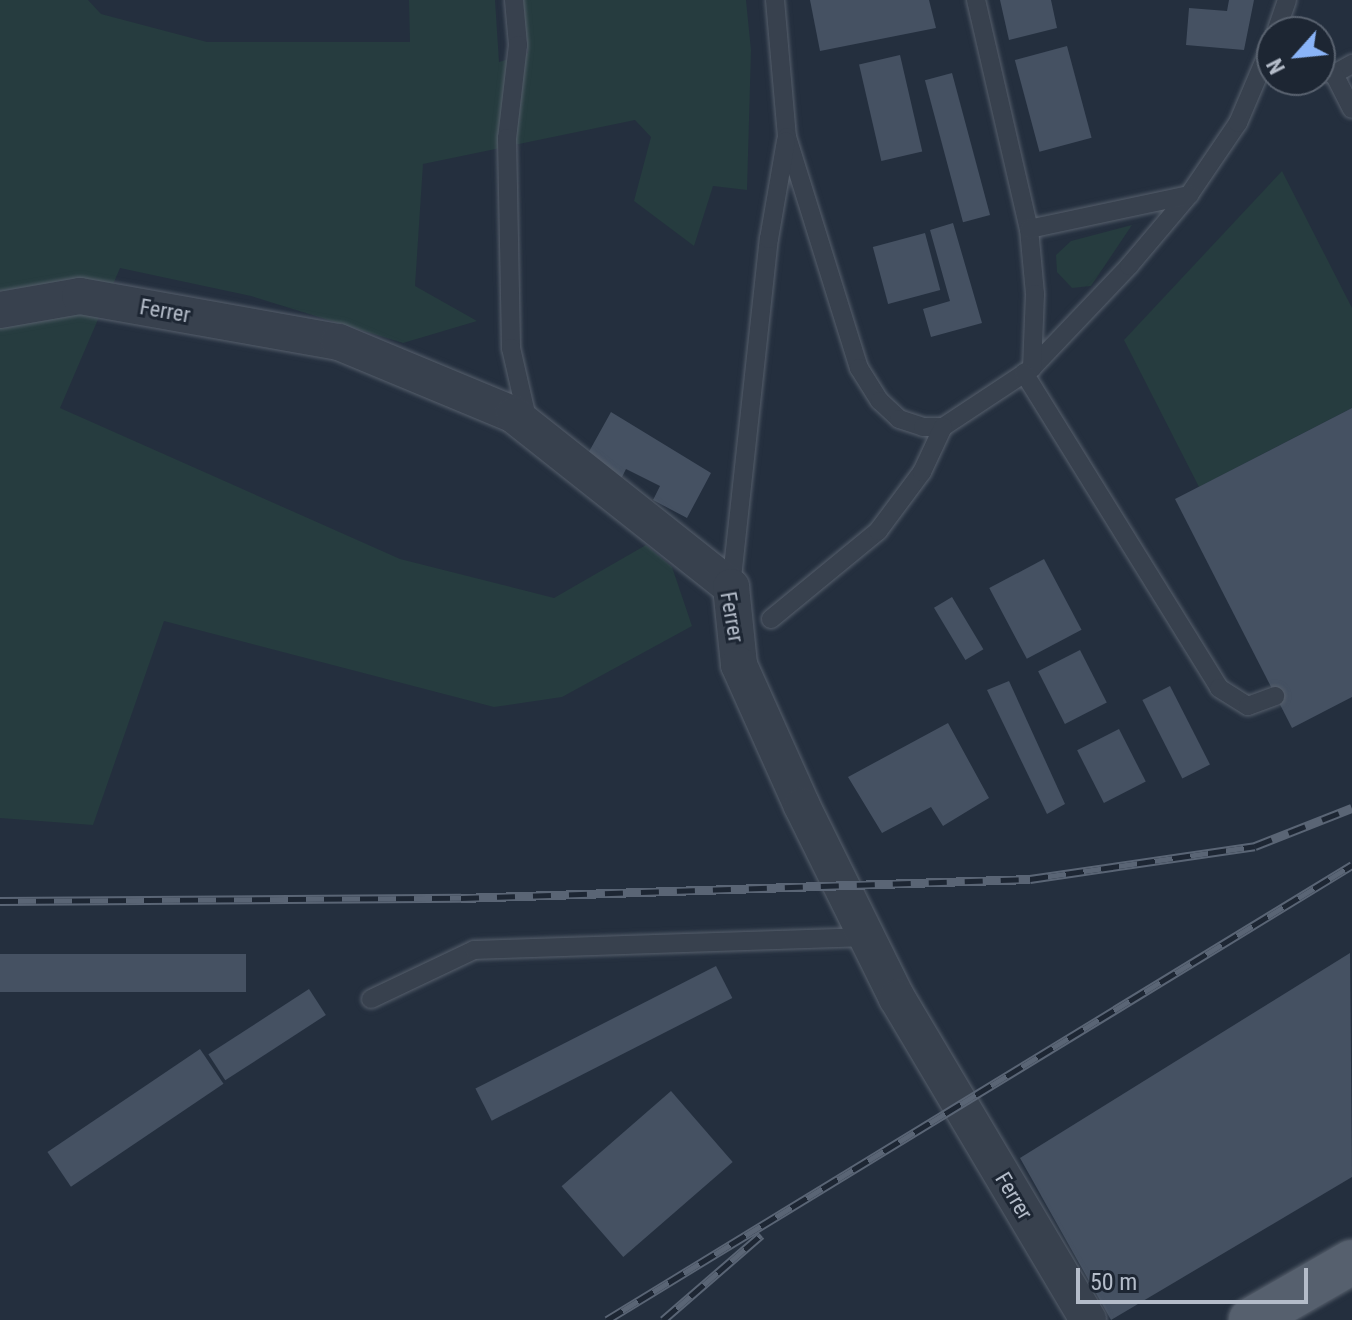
<!DOCTYPE html>
<style>
body{margin:0}
#map{position:relative;width:1352px;height:1320px;overflow:hidden;background:#242f3e;font-family:"Roboto Condensed",sans-serif}
div>[style]{position:absolute}
.green>*{inset:0;background:#263c3f}
.building>*{inset:0;background:#455162;transform-origin:0 0}
.roads{filter:drop-shadow(0 0 2px #565f6c) drop-shadow(0 0 2px #565f6c)}
.service>*{height:18px;margin:-9px;padding:0 9px;transform-origin:9px;border-radius:9px;background:#38414e}
.minor>*{height:36px;margin:-18px;padding:0 18px;transform-origin:18px;border-radius:18px;background:#38414e}
.primary>*{height:44px;margin:-22px;padding:0 22px;transform-origin:22px;border-radius:22px;background:#56606e}
.rail>*{height:9px;margin-top:-4.5px;transform-origin:0;background:repeating-linear-gradient(90deg,#1d2633 0 18px,#5a6575 0 36px);box-sizing:border-box;border-block:2px solid #5a6575}
span{translate:-50% -50%;white-space:nowrap;text-align:center;line-height:1.15;-webkit-text-stroke:6px #1d2633;paint-order:stroke}
.street-label{font-size:22px;color:#b4bcc9}
.north{position:absolute;left:1256px;top:16px;width:80px;height:80px;box-sizing:border-box;background:#1d2633;border:2px solid #59626f;border-radius:50%;rotate:243deg;font-size:22px;font-weight:700;line-height:32px;text-align:center;color:#b4bcc9}
.north::after{content:'';display:block;margin:auto;width:28px;height:36px;background:#8ab4f8;clip-path:polygon(50% 0,100% 100%,50% 72%,0 100%)}
.scale{position:absolute;left:1076px;top:1268px;width:232px;height:36px;box-sizing:border-box;border:4px solid #b4bcc9;border-top:0;padding-left:10px;font-size:24px;line-height:28px;white-space:nowrap;color:#b4bcc9;-webkit-text-stroke:6px #1d2633;paint-order:stroke}
</style>
<div id="map">
<div class="green">
<div style="clip-path:polygon(0 0,88px 0,101px 14px,207px 42px,410px 42px,409px 0,495px 0,499px 62px,528px 53px,522px 0,746px 0,751px 50px,747px 190px,713px 186px,694px 246px,634px 201px,651px 137px,635px 120px,423px 164px,415px 286px,477px 321px,403px 343px,251px 296px,120px 268px,60px 408px,400px 559px,554px 598px,646px 545px,672px 567px,692px 626px,562px 697px,494px 707px,164px 621px,93px 825px,0 818px)"></div>
<div style="clip-path:polygon(1282px 171px,1352px 308px,1352px 408px,1199px 487px,1124px 340px)"></div>
<div style="clip-path:polygon(1132px 225px,1091px 286px,1072px 288px,1057px 272px,1056px 255px,1071px 241px)"></div>
</div>
<div class="building">
<div style="clip-path:polygon(810px 0,929px 0,936px 28px,820px 51px)"></div>
<div style="clip-path:polygon(1000px 0,1051px 0,1057px 28px,1009px 40px)"></div>
<div style="clip-path:polygon(1229px 0,1254px 0,1244px 50px,1186px 45px,1189px 8px,1227px 11px)"></div>
<div style="left:1067px;top:46px;width:95px;height:54px;rotate:75deg"></div>
<div style="left:900px;top:55px;width:99px;height:42px;rotate:77deg"></div>
<div style="left:952px;top:73px;width:147px;height:28px;rotate:75deg"></div>
<div style="clip-path:polygon(953px 223px,982px 323px,931px 337px,923px 309px,950px 301px,930px 230px)"></div>
<div style="left:925px;top:233px;width:59px;height:54px;rotate:75deg"></div>
<div style="clip-path:polygon(1352px 408px,1352px 697px,1292px 728px,1175px 499px)"></div>
<div style="clip-path:polygon(611px 412px,711px 473px,687px 518px,653px 500px,660px 486px,626px 469px,621px 479px,586px 457px)"></div>
<div style="left:1044px;top:559px;width:80px;height:62px;rotate:62deg"></div>
<div style="left:952px;top:597px;width:61px;height:21px;rotate:59deg"></div>
<div style="left:1080px;top:650px;width:59px;height:47px;rotate:63deg"></div>
<div style="clip-path:polygon(1009px 681px,1065px 804px,1047px 814px,987px 690px)"></div>
<div style="left:1170px;top:686px;width:88px;height:31px;rotate:63deg"></div>
<div style="clip-path:polygon(948px 723px,989px 798px,943px 826px,931px 807px,882px 833px,848px 777px)"></div>
<div style="left:1119px;top:729px;width:59px;height:47px;rotate:63deg"></div>
<div style="clip-path:polygon(1350px 953px,1352px 1177px,1111px 1320px,1020px 1158px)"></div>
<div style="left:0;top:954px;width:246px;height:38px"></div>
<div style="left:716px;top:966px;width:36px;height:270px;rotate:63deg"></div>
<div style="left:309px;top:989px;width:31px;height:120px;rotate:57deg"></div>
<div style="left:200px;top:1049px;width:42px;height:184px;rotate:56deg"></div>
<div style="left:671px;top:1091px;width:94px;height:145px;rotate:49deg"></div>
</div>
<div class="roads">
<div class="service">
<div style="left:514px;top:0;width:45px;rotate:84.9deg"></div>
<div style="left:518px;top:45px;width:94px;rotate:96.7deg"></div>
<div style="left:507px;top:138px;width:210px;rotate:88.9deg"></div>
<div style="left:511px;top:348px;width:76px;rotate:77.1deg"></div>
<div style="left:775px;top:0;width:138px;rotate:85deg"></div>
<div style="left:787px;top:137px;width:242px;rotate:72.7deg"></div>
<div style="left:859px;top:368px;width:39px;rotate:58deg"></div>
<div style="left:880px;top:401px;width:26px;rotate:43deg"></div>
<div style="left:899px;top:419px;width:25px;rotate:18deg"></div>
<div style="left:923px;top:427px;width:20px"></div>
<div style="left:943px;top:427px;width:107px;rotate:-33.5deg"></div>
<div style="left:1032px;top:368px;width:141px;rotate:-46.4deg"></div>
<div style="left:1129px;top:266px;width:93px;rotate:-49.8deg"></div>
<div style="left:1189px;top:195px;width:87px;rotate:-55.8deg"></div>
<div style="left:1238px;top:123px;width:87px;rotate:-67deg"></div>
<div style="left:976px;top:0;width:235px;rotate:77deg"></div>
<div style="left:1029px;top:229px;width:65px;rotate:84.7deg"></div>
<div style="left:1035px;top:294px;width:74px;rotate:92.3deg"></div>
<div style="left:1276px;top:32px;width:34px;rotate:-71deg"></div>
<div style="left:1320px;top:72px;width:14px;rotate:8deg"></div>
<div style="left:1334px;top:74px;width:21px;rotate:-29deg"></div>
<div style="left:1334px;top:74px;width:39px;rotate:63deg"></div>
<div style="left:1029px;top:229px;width:164px;rotate:-12deg"></div>
<div style="left:1024px;top:373px;width:370px;rotate:58.2deg"></div>
<div style="left:1219px;top:688px;width:34px;rotate:32deg"></div>
<div style="left:1248px;top:706px;width:29px;rotate:-20deg"></div>
<div style="left:731px;top:587px;width:350px;rotate:-83.8deg"></div>
<div style="left:769px;top:239px;width:99px;rotate:-80.2deg"></div>
<div style="left:771px;top:619px;width:139px;rotate:-39.4deg"></div>
<div style="left:878px;top:531px;width:74px;rotate:-53.3deg"></div>
<div style="left:922px;top:472px;width:50px;rotate:-65deg"></div>
<div style="left:371px;top:999px;width:114px;rotate:-25.4deg"></div>
<div style="left:474px;top:950px;width:393px;rotate:-1.9deg"></div>
</div>
<div class="minor">
<div style="left:0;top:310px;width:81px;rotate:-9.9deg"></div>
<div style="left:80px;top:296px;width:263px;rotate:10.1deg"></div>
<div style="left:339px;top:342px;width:190px;rotate:22.6deg"></div>
<div style="left:514px;top:415px;width:277px;rotate:38.4deg"></div>
<div style="left:731px;top:587px;width:78px;rotate:84.1deg"></div>
<div style="left:739px;top:665px;width:154px;rotate:65.9deg"></div>
<div style="left:802px;top:806px;width:214px;rotate:63.7deg"></div>
<div style="left:897px;top:998px;width:374px;rotate:59.3deg"></div>
</div>
<div class="primary">
<div style="left:1251px;top:1320px;width:116px;rotate:-29.9deg"></div>
</div>
</div>
<div class="rail">
<div style="left:0;top:901px;width:461px;rotate:-0.4deg"></div>
<div style="left:461px;top:898px;width:569px;rotate:-1.91deg"></div>
<div style="left:1030px;top:879px;width:227px;rotate:-8.3deg"></div>
<div style="left:1255px;top:846px;width:104px;rotate:-21.4deg"></div>
<div style="left:607px;top:1320px;width:873px;rotate:-31.41deg"></div>
<div style="left:663px;top:1320px;width:130px;rotate:-40.9deg"></div>
</div>
<div class="street-label">
<span style="left:165px;top:311px;rotate:10deg">Ferrer</span>
<span style="left:732px;top:617px;rotate:80deg">Ferrer</span>
<span style="left:1014px;top:1196px;rotate:59deg">Ferrer</span>
</div>
<div class="north">N</div>
<div class="scale">50 m</div>
</div>
